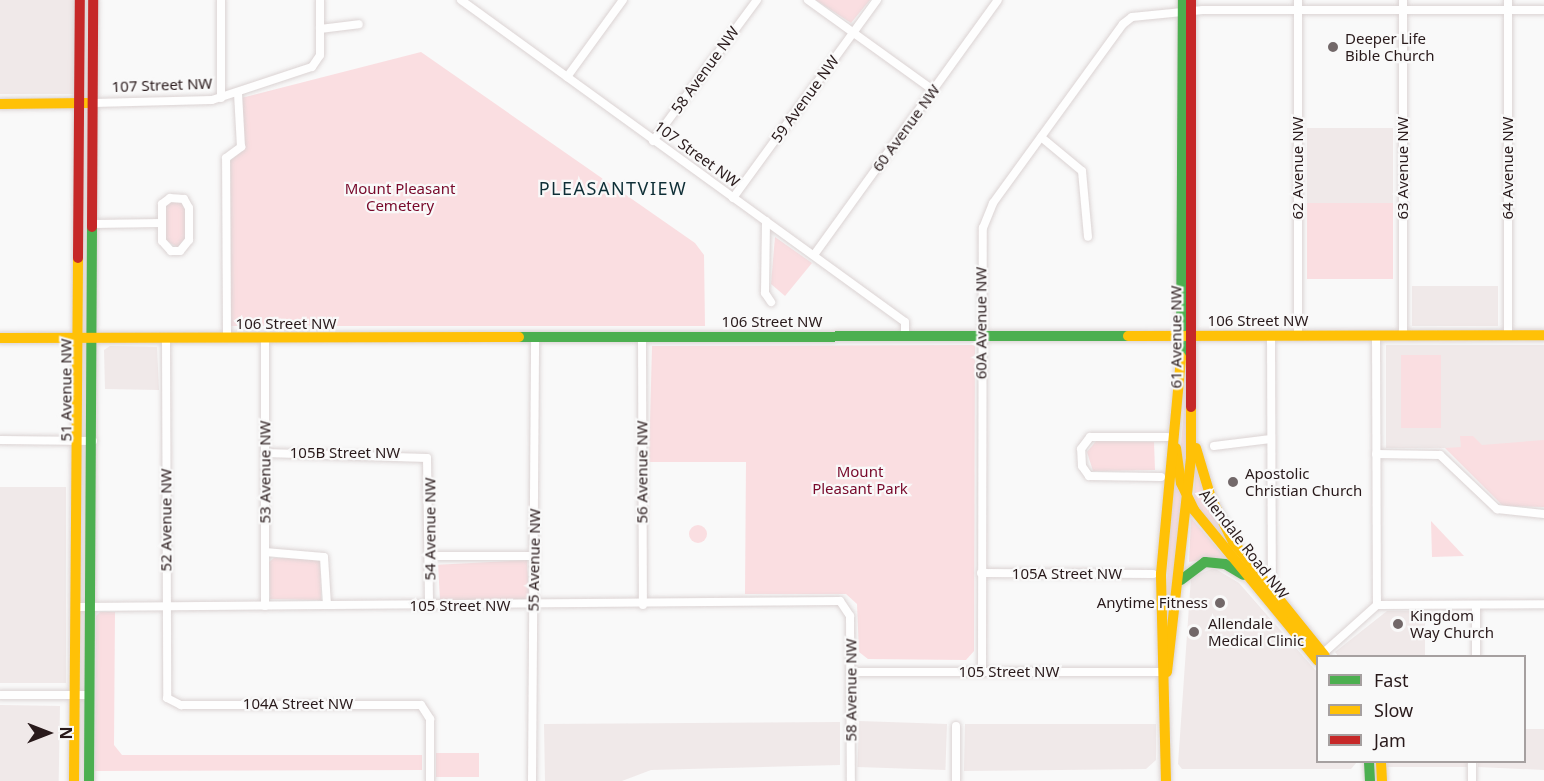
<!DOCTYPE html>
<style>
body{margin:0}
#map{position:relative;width:1544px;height:781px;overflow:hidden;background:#f9f9f9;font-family:"Noto Sans",sans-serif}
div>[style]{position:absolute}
.built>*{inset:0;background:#f0e9e9;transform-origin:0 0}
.green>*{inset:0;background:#fadee1;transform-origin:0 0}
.round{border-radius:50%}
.roads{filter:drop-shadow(0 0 2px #dbd3d3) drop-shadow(0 0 2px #dbd3d3)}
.street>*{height:8px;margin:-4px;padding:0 4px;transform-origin:4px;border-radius:4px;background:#fefefe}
.fast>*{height:10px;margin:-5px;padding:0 5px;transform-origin:5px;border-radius:5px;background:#4caf50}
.slow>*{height:10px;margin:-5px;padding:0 5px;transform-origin:5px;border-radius:5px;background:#ffc107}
.jam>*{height:10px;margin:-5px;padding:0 5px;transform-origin:5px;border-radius:5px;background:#c62828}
.dots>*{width:16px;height:16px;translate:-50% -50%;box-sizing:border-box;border:3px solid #f9f9f9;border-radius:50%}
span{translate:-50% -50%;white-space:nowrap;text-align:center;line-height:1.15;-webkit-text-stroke:4.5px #f9f9f9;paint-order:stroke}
.poi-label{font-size:15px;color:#291a1b}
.left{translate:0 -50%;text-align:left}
.right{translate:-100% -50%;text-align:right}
.street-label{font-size:15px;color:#291a1b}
.park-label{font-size:15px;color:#77082a}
.quarter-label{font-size:18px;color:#0e2e36;letter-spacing:1.5px}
.legend{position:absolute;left:1316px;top:655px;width:210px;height:108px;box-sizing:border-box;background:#f9f9f9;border:2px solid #a6a0a0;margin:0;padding:8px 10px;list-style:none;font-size:18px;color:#291a1b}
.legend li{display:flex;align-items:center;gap:12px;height:30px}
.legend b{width:30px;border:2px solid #a6a0a0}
.north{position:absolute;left:18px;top:703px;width:60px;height:60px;-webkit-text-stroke:4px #f9f9f9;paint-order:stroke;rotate:90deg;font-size:16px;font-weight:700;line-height:24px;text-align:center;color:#291a1b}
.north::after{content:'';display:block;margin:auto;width:21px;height:27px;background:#291a1b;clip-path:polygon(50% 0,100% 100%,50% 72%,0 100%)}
</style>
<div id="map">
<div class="built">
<div style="left:0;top:0;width:76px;height:94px"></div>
<div style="left:1307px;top:128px;width:86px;height:75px"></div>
<div style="left:1412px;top:286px;width:86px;height:40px"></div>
<div style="left:1386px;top:345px;width:158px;height:103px"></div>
<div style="clip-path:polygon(110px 346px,157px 347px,159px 390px,105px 389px,104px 350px)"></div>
<div style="left:0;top:487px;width:66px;height:196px"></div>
<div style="clip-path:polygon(1214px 568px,1239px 583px,1317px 672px,1318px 762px,1357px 762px,1351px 769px,1182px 769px,1178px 764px,1191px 577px)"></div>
<div style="clip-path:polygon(1387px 611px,1425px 611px,1425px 656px,1338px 656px,1335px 652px)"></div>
<div style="left:0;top:705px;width:60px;height:76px;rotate:1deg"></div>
<div style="clip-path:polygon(840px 722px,840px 765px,651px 770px,622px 781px,545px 781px,544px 724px)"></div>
<div style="left:947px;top:724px;width:46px;height:88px;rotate:92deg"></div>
<div style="clip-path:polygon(965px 724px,1156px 724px,1156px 760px,1146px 769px,964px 771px)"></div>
<div style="clip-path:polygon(1525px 729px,1544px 729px,1544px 770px,1478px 767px,1478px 762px,1524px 762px)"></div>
<div style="left:1387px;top:762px;width:80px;height:5px"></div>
</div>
<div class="green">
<div style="clip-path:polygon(816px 0,870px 0,851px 23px)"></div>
<div style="clip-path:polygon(421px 52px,695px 243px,704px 255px,705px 326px,231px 326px,230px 161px,243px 150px,241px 98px)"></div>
<div style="clip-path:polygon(171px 201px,183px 202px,186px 209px,186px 239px,179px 248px,165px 240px,165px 205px)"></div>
<div style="left:1307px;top:203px;width:86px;height:76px"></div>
<div style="clip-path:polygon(775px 237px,812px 263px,785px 296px,771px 284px)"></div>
<div style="clip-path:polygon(975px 345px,974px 651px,966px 660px,868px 659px,859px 652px,857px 604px,846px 594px,745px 594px,746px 462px,649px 462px,652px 346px)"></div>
<div style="left:1401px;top:355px;width:40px;height:73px"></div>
<div style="clip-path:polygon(1186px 388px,1187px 481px,1180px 456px)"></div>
<div style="clip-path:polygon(1460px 436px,1473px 436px,1482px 445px,1544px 440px,1544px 507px,1503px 506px,1445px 448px,1461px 447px)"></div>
<div style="clip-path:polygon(1096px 441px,1154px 442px,1155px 470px,1093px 471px,1087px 452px)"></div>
<div style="clip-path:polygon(1195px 465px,1209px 506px,1238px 557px,1194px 502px)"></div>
<div style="clip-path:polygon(1174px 475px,1184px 503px,1166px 653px,1168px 549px)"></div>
<div style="clip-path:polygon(1191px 519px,1192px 519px,1225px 557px,1189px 562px)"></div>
<div style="clip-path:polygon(1431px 521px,1464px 556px,1432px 557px)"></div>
<div class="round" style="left:689px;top:525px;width:18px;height:18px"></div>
<div style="clip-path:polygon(274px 558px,320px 559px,321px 600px,270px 599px,269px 562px)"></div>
<div style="left:527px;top:560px;width:39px;height:89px;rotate:87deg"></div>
<div style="clip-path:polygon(100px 612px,115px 612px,114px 745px,122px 755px,422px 755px,422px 770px,95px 771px,96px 616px)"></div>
<div style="left:436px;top:753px;width:43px;height:24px"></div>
</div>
<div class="roads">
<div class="street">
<div style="left:221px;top:0;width:98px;rotate:90deg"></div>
<div style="left:461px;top:0;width:548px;rotate:35.95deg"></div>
<div style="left:905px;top:322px;width:14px;rotate:90deg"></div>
<div style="left:808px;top:0;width:154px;rotate:35.8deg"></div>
<div style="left:1403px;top:0;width:335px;rotate:90deg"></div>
<div style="left:1508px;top:0;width:335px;rotate:90deg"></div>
<div style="left:320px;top:29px;width:39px;rotate:-7deg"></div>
<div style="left:567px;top:77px;width:95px;rotate:-54deg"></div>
<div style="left:94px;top:103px;width:118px;rotate:-1.5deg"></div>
<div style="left:212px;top:100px;width:105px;rotate:-18.3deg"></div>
<div style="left:312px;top:67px;width:14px;rotate:-56deg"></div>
<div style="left:320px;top:55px;width:55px;rotate:-90deg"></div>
<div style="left:1041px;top:137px;width:53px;rotate:39.7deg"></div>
<div style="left:1082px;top:171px;width:66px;rotate:84.8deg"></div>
<div style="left:653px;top:141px;width:175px;rotate:-53.6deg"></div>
<div style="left:170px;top:198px;width:14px;rotate:4deg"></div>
<div style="left:184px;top:199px;width:10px;rotate:61deg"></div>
<div style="left:189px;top:208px;width:32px;rotate:90deg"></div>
<div style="left:189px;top:240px;width:14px;rotate:129deg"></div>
<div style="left:180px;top:251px;width:9px;rotate:180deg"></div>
<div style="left:171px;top:251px;width:13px;rotate:-132deg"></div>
<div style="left:162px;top:241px;width:37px;rotate:-90deg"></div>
<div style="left:162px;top:204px;width:10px;rotate:-37deg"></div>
<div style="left:733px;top:198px;width:245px;rotate:-54deg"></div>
<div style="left:766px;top:221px;width:72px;rotate:90.8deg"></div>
<div style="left:765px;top:293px;width:11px;rotate:56deg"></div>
<div style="left:93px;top:224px;width:69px;rotate:-0.8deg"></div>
<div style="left:814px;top:255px;width:314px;rotate:-54.2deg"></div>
<div style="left:1271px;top:335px;width:257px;rotate:89.8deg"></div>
<div style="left:1376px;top:335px;width:270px;rotate:89.8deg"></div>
<div style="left:1298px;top:336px;width:336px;rotate:-90deg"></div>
<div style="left:166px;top:338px;width:360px;rotate:89.8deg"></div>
<div style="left:167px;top:698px;width:16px;rotate:27deg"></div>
<div style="left:181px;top:705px;width:240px"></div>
<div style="left:421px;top:705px;width:17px;rotate:57deg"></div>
<div style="left:430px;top:719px;width:62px;rotate:90deg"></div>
<div style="left:227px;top:338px;width:180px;rotate:-90.3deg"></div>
<div style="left:226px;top:158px;width:19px;rotate:-36deg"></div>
<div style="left:241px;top:147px;width:54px;rotate:-93.2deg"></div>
<div style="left:642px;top:339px;width:266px;rotate:89.8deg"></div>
<div style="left:0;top:440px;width:93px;rotate:0.6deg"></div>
<div style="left:1214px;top:446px;width:57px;rotate:-7deg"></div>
<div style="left:265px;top:453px;width:162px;rotate:1.8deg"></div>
<div style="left:427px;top:458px;width:148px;rotate:89.2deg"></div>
<div style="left:1376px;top:454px;width:64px;rotate:0.9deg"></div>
<div style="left:1440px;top:455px;width:79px;rotate:43.5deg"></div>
<div style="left:1497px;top:509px;width:47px;rotate:6.1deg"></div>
<div style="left:1161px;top:477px;width:72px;rotate:-179.2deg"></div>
<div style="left:1089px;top:476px;width:12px;rotate:-125deg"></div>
<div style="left:1082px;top:466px;width:17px;rotate:-93deg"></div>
<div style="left:1081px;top:449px;width:15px;rotate:-53deg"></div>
<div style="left:1090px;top:437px;width:77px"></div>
<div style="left:265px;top:552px;width:59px;rotate:4.8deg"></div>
<div style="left:324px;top:557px;width:48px;rotate:86.4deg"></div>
<div style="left:430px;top:556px;width:105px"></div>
<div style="left:981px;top:573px;width:172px;rotate:0.3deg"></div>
<div style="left:265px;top:606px;width:268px;rotate:-90deg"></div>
<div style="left:77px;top:607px;width:763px;rotate:-0.45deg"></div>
<div style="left:840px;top:601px;width:18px;rotate:56deg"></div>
<div style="left:850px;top:616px;width:165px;rotate:89.7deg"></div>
<div style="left:1320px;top:656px;width:76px;rotate:-41.8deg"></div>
<div style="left:1377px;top:605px;width:167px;rotate:-0.3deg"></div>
<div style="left:1476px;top:656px;width:51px;rotate:-90deg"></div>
<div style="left:851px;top:672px;width:316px"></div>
<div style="left:982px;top:672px;width:444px;rotate:-89.9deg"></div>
<div style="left:983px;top:228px;width:27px;rotate:-68deg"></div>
<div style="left:993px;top:203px;width:221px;rotate:-54deg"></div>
<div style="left:1123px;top:24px;width:11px;rotate:-38deg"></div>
<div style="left:1132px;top:17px;width:71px;rotate:-5.6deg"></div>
<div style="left:1203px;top:10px;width:341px"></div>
<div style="left:0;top:695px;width:90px"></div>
<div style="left:532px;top:781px;width:442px;rotate:-89.6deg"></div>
<div style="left:956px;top:781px;width:55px;rotate:-90deg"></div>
<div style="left:1472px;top:781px;width:19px;rotate:-90deg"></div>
</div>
<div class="fast">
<div style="left:519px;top:337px;width:609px;rotate:-0.09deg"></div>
<div style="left:1181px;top:357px;width:357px;rotate:-89.7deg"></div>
<div style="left:1181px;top:580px;width:30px;rotate:-37deg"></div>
<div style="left:1205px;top:562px;width:20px;rotate:6deg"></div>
<div style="left:1225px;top:564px;width:21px;rotate:31deg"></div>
<div style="left:1369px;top:762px;width:19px;rotate:87deg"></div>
<div style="left:89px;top:781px;width:554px;rotate:-89.69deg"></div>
</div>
<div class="slow">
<div style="left:0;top:104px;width:87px;rotate:-0.7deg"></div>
<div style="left:1128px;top:336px;width:416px;rotate:-0.1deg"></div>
<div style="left:0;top:338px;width:519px;rotate:-0.11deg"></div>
<div style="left:1176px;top:448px;width:35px;rotate:82deg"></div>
<div style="left:1181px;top:483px;width:30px;rotate:64deg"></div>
<div style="left:1194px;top:510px;width:195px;rotate:50.6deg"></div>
<div style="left:1196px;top:448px;width:52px;rotate:73.3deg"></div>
<div style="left:1211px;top:498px;width:49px;rotate:63.4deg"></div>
<div style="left:1233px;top:542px;width:146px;rotate:51.1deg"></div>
<div style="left:1167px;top:672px;width:214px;rotate:-83.6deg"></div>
<div style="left:1191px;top:459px;width:52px;rotate:-90deg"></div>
<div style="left:1381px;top:762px;width:19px;rotate:87deg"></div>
<div style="left:74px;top:781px;width:523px;rotate:-89.56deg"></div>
<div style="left:1166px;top:781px;width:207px;rotate:-91.4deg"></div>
<div style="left:1161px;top:574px;width:218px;rotate:-84.7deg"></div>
</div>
<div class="jam">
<div style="left:1191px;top:0;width:407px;rotate:90deg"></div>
<div style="left:92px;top:227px;width:227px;rotate:-89.7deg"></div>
<div style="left:78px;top:258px;width:258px;rotate:-89.6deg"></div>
</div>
</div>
<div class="dots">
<div style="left:1333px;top:47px;background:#726869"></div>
<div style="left:1233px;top:482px;background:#726869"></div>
<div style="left:1220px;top:603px;background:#726869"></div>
<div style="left:1398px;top:624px;background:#726869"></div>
<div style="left:1194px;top:632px;background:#726869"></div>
</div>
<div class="poi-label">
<span class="left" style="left:1345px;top:47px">Deeper Life<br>Bible Church</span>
<span class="left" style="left:1245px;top:482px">Apostolic<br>Christian Church</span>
<span class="right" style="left:1208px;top:603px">Anytime Fitness</span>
<span class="left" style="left:1410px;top:624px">Kingdom<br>Way Church</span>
<span class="left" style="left:1208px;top:632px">Allendale<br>Medical Clinic</span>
</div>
<div class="street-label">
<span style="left:705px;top:70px;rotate:-54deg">58 Avenue NW</span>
<span style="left:162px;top:85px;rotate:-2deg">107 Street NW</span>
<span style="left:805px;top:99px;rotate:-54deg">59 Avenue NW</span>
<span style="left:906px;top:128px;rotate:-54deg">60 Avenue NW</span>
<span style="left:697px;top:154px;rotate:36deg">107 Street NW</span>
<span style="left:1298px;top:168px;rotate:-90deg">62 Avenue NW</span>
<span style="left:1403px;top:168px;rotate:-90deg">63 Avenue NW</span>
<span style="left:1508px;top:168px;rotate:-90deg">64 Avenue NW</span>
<span style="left:1258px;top:321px">106 Street NW</span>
<span style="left:772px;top:322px">106 Street NW</span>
<span style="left:981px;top:323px;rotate:-90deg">60A Avenue NW</span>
<span style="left:286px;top:324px">106 Street NW</span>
<span style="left:1176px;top:337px;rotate:-90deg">61 Avenue NW</span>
<span style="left:66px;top:390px;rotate:-90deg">51 Avenue NW</span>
<span style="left:345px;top:453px">105B Street NW</span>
<span style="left:265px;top:472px;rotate:-90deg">53 Avenue NW</span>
<span style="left:642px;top:472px;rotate:-90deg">56 Avenue NW</span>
<span style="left:166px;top:520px;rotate:-90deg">52 Avenue NW</span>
<span style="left:430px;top:529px;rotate:-90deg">54 Avenue NW</span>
<span style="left:1244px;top:544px;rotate:52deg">Allendale Road NW</span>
<span style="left:534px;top:560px;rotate:-89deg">55 Avenue NW</span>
<span style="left:1067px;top:574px">105A Street NW</span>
<span style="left:460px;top:606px">105 Street NW</span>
<span style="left:1009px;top:672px">105 Street NW</span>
<span style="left:851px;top:690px;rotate:-90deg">58 Avenue NW</span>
<span style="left:298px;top:704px">104A Street NW</span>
</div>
<div class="park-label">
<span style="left:400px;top:197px">Mount Pleasant<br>Cemetery</span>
<span style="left:860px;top:480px">Mount<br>Pleasant Park</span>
</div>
<div class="quarter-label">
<span style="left:613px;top:188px">PLEASANTVIEW</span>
</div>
<ul class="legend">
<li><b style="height:8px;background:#4caf50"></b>Fast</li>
<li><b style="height:8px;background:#ffc107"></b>Slow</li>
<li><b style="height:8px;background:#c62828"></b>Jam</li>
</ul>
<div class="north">N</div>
</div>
